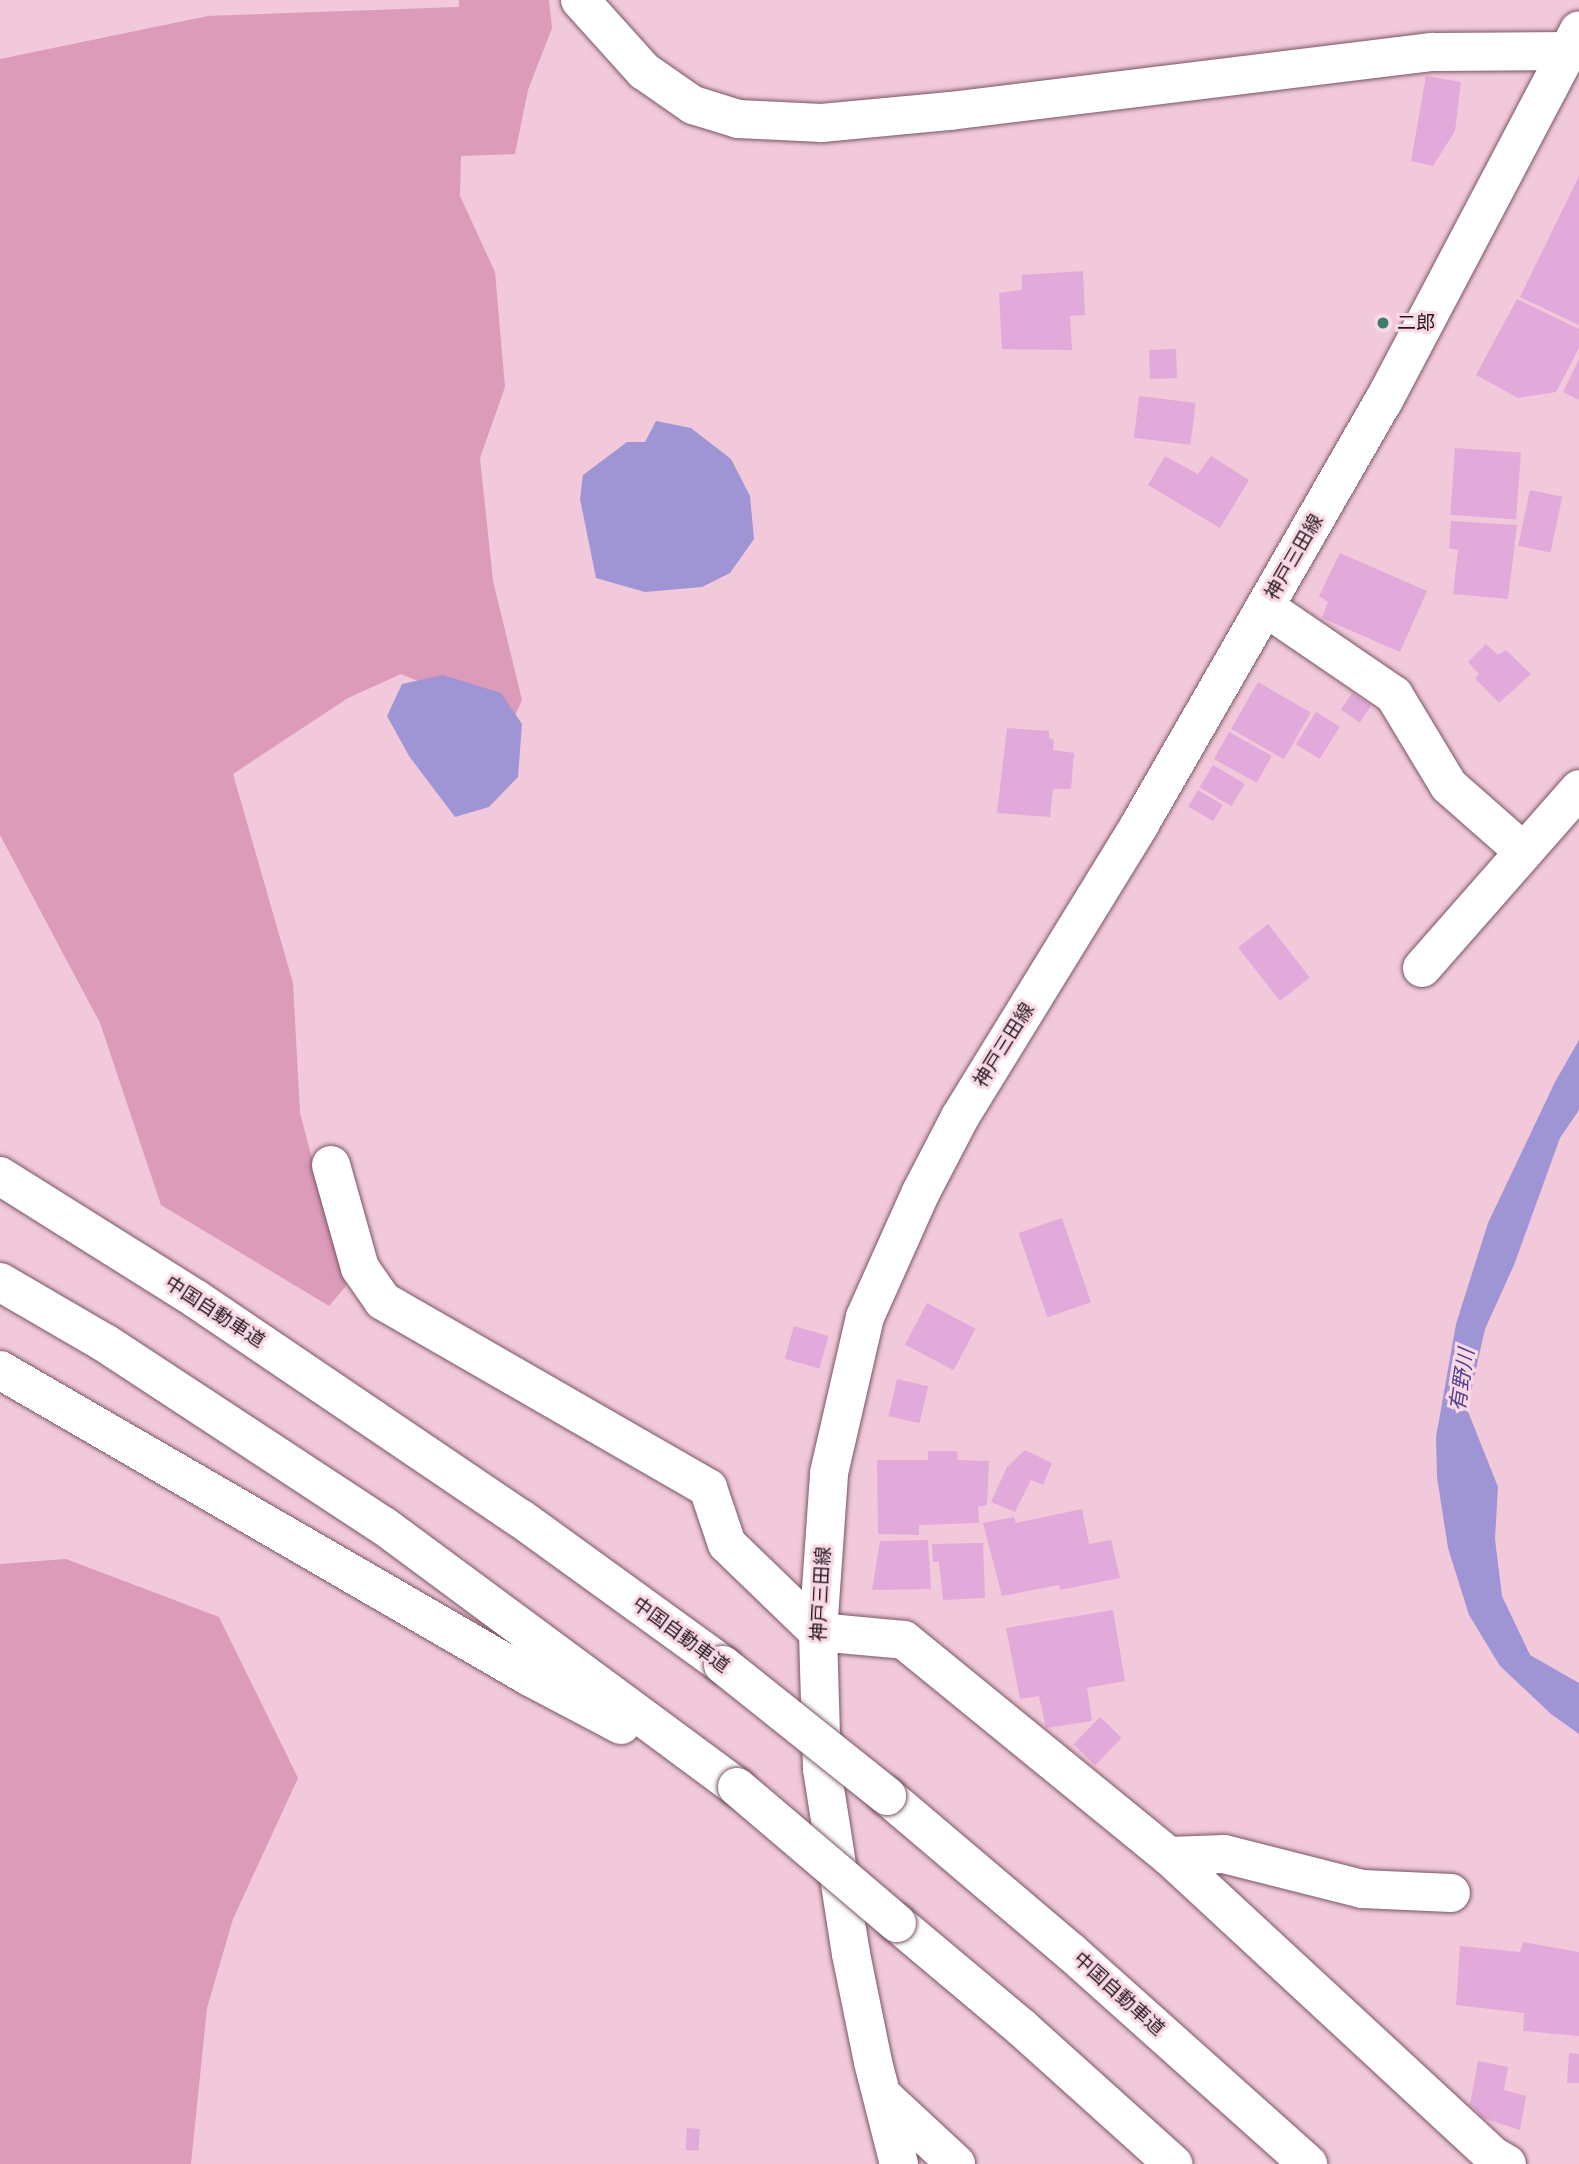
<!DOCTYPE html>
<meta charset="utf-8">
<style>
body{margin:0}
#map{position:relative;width:1579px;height:2164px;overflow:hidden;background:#f2c9da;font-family:"Asap Condensed","Noto Sans JP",sans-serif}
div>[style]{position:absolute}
.green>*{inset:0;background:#dc9bb8}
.water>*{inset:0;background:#9f95d5}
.building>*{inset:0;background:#e2a9db;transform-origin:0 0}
.roads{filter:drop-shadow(0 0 2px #795666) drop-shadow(0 0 2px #795666)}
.minor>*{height:38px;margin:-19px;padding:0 19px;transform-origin:19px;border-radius:19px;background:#fff}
.major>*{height:38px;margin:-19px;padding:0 19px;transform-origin:19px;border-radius:19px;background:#fff}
.highway>*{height:38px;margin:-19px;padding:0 19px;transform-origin:19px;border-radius:19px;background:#fff}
.bridges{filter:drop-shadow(0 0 2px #795666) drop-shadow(0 0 2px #795666)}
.highway-bridge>*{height:38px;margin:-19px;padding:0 19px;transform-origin:19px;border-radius:19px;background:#fff}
.dots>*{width:19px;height:19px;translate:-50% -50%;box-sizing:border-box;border:4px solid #fad9e7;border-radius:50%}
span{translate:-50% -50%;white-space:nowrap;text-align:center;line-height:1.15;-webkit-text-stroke:6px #fad9e7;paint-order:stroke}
.poi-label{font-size:19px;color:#26181e}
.left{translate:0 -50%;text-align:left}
.street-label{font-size:19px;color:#26181e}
.water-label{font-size:21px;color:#544290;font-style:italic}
</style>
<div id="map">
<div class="green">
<div style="clip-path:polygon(459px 0,549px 0,552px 28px,528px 90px,515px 154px,461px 156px,460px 196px,495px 272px,505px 387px,480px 458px,493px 581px,522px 700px,513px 720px,401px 674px,348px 698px,233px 774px,293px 983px,300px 1113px,346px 1286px,329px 1306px,161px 1205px,100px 1023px,0 835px,0 59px,208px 16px,459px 7px)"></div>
<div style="clip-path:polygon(66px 1559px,219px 1617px,298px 1778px,233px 1919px,207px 2008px,191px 2164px,0 2164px,0 1564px)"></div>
</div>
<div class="water">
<div style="clip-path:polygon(656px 421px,691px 428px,731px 459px,750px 496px,754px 539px,730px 573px,702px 587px,645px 592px,596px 578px,580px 499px,583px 475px,627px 442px,645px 442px)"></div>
<div style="clip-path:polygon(443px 675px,501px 693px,522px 724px,518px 777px,489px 807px,455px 817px,409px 756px,387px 716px,402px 684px)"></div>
<div style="clip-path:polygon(1579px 1040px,1579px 1110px,1560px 1138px,1514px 1265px,1485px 1329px,1467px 1409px,1498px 1487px,1495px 1539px,1502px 1596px,1530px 1655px,1579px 1683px,1579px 1734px,1551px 1714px,1500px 1666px,1469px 1615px,1448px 1548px,1437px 1477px,1436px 1437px,1456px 1324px,1488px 1223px,1555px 1082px)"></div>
</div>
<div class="building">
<div style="clip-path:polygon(1426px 76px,1461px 82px,1455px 131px,1433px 166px,1411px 161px)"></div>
<div style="clip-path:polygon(1579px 176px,1579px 325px,1520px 297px)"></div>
<div style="clip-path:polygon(1083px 271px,1085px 315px,1070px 316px,1072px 350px,1002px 349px,999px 293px,1022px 290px,1022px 275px)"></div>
<div style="clip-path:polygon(1517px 299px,1579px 329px,1579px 348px,1556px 392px,1518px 398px,1476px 375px)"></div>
<div style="left:1176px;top:349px;width:29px;height:27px;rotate:88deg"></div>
<div style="clip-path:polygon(1579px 359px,1579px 400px,1563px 392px)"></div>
<div style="left:1139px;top:396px;width:57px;height:42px;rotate:7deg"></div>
<div style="left:1455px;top:448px;width:66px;height:67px;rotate:4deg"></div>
<div style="clip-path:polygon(1165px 456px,1198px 474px,1211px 456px,1249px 480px,1220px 528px,1148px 485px)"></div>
<div style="left:1530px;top:490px;width:33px;height:57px;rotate:12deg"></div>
<div style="clip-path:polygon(1451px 521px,1517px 525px,1508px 599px,1453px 594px,1458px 550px,1449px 548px)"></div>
<div style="clip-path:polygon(1340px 553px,1427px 591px,1400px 652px,1322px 618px,1328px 602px,1319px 596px)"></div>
<div style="clip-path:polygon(1486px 644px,1498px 655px,1506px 650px,1531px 674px,1499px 703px,1475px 678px,1479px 674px,1468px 662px)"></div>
<div style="left:1258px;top:682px;width:61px;height:54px;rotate:30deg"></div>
<div style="left:1352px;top:693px;width:23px;height:20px;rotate:34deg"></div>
<div style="left:1316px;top:712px;width:28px;height:38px;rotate:32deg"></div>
<div style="clip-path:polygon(1007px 728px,1049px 731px,1049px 738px,1054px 740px,1053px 750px,1074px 753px,1071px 789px,1053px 789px,1050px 817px,997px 813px)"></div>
<div style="left:1229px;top:732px;width:49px;height:31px;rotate:29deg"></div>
<div style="left:1213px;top:765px;width:37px;height:26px;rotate:31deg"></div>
<div style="left:1198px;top:790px;width:29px;height:19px;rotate:31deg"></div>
<div style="left:1268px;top:924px;width:68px;height:38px;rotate:52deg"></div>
<div style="left:1062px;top:1218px;width:89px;height:46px;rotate:71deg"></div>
<div style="left:927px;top:1303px;width:55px;height:47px;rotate:28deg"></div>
<div style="left:794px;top:1326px;width:36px;height:34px;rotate:16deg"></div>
<div style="left:897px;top:1379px;width:32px;height:38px;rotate:13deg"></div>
<div style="clip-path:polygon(1025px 1450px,1052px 1463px,1043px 1485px,1031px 1480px,1015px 1512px,991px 1502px,1007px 1467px)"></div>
<div style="clip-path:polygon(928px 1451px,957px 1451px,958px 1460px,989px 1461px,987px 1505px,978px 1507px,979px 1523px,919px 1525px,919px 1535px,878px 1534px,877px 1460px,928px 1460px)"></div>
<div style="clip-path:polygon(1082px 1509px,1089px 1544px,1111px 1540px,1120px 1578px,1060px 1590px,1059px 1585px,1002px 1596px,983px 1523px,1014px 1517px,1016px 1523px)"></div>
<div style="clip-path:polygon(928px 1540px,931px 1589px,872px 1590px,880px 1541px)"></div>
<div style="clip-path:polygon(983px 1543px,985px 1598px,943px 1600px,939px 1562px,933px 1562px,932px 1544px)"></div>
<div style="clip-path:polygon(1113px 1610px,1125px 1681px,1087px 1688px,1092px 1721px,1046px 1728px,1039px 1696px,1020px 1699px,1006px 1628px)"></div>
<div style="left:1100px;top:1717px;width:30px;height:38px;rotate:44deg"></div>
<div style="clip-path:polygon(1523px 1942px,1579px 1952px,1579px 2036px,1523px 2031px,1524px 2013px,1456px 2005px,1460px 1946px,1520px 1952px)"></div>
<div style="clip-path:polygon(1569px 2053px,1579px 2054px,1579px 2083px,1567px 2083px)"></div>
<div style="clip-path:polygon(1478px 2061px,1508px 2067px,1504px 2090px,1526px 2096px,1520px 2130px,1483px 2118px,1470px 2104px)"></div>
<div style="left:687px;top:2128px;width:13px;height:22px;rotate:4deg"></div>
</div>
<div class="roads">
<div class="minor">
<div style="left:580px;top:0;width:96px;rotate:48deg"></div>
<div style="left:644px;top:71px;width:60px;rotate:34.8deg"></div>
<div style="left:693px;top:105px;width:47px;rotate:17.3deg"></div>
<div style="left:738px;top:119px;width:84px;rotate:2.7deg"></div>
<div style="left:822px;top:123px;width:129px;rotate:-5.4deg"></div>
<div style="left:950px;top:111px;width:486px;rotate:-7deg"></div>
<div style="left:1432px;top:52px;width:137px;rotate:-0.4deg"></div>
<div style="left:1265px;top:607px;width:156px;rotate:34.3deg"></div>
<div style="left:1394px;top:695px;width:106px;rotate:58.9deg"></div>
<div style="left:1449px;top:786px;width:98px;rotate:41.3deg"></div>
<div style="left:1422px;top:968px;width:238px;rotate:-48.7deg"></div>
<div style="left:331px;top:1165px;width:107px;rotate:74.3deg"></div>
<div style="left:360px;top:1268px;width:40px;rotate:55.1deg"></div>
<div style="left:383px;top:1301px;width:375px;rotate:29.9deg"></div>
<div style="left:708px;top:1488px;width:59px;rotate:71.3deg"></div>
<div style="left:727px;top:1544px;width:127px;rotate:44deg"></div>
<div style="left:818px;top:1632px;width:86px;rotate:5.3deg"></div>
<div style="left:904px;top:1640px;width:342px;rotate:39.2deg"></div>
<div style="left:1169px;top:1856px;width:442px;rotate:42.8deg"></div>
<div style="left:1493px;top:2156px;width:16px;rotate:30deg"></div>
<div style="left:1169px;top:1856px;width:55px;rotate:-2.1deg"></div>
<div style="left:1224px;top:1854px;width:142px;rotate:14.2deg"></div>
<div style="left:1362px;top:1889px;width:89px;rotate:2.6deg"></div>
<div style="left:885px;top:2098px;width:97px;rotate:42.9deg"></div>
</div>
<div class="major">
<div style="left:899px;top:2164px;width:105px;rotate:-104.3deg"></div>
<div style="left:873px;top:2062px;width:110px;rotate:-101.5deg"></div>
<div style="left:851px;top:1954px;width:187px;rotate:-98.9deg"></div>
<div style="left:822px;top:1769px;width:137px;rotate:-91.7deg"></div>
<div style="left:818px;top:1632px;width:159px;rotate:-86deg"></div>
<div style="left:829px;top:1473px;width:160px;rotate:-77deg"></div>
<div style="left:865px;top:1317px;width:137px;rotate:-65.9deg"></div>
<div style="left:921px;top:1192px;width:85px;rotate:-62.5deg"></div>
<div style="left:960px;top:1117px;width:344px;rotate:-58.4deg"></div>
<div style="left:1140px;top:824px;width:487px;rotate:-60.1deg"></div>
<div style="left:1383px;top:402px;width:420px;rotate:-62.2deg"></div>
</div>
<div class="highway">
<div style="left:0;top:1176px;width:231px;rotate:32.1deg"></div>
<div style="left:196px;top:1299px;width:391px;rotate:34.1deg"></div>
<div style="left:520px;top:1518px;width:251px;rotate:35.9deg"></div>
<div style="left:0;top:1282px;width:121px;rotate:30.2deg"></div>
<div style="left:105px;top:1343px;width:334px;rotate:33.3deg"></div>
<div style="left:384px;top:1526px;width:439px;rotate:36.5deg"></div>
<div style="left:0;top:1370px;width:612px;rotate:30.08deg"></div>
<div style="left:530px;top:1677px;width:103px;rotate:27.8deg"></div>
<div style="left:887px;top:1796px;width:241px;rotate:40.3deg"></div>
<div style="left:1071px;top:1952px;width:318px;rotate:41.8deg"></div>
<div style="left:897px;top:1923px;width:162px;rotate:40deg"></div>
<div style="left:1021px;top:2027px;width:205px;rotate:42deg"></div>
</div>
</div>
<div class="bridges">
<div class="highway-bridge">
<div style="left:723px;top:1665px;width:210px;rotate:38.6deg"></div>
<div style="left:737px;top:1787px;width:210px;rotate:40.4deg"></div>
</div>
</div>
<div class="dots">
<div style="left:1383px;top:323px;background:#3e7c69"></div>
</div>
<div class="poi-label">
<span class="left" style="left:1397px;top:323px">二郎</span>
</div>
<div class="street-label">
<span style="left:1294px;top:557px;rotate:-60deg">神戸三田線</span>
<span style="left:1004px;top:1045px;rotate:-58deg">神戸三田線</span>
<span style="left:215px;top:1312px;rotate:33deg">中国自動車道</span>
<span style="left:821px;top:1594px;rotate:-87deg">神戸三田線</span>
<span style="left:681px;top:1635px;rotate:36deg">中国自動車道</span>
<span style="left:1119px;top:1994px;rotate:42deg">中国自動車道</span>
</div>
<div class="water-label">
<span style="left:1461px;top:1380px;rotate:-81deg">有野川</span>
</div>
</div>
